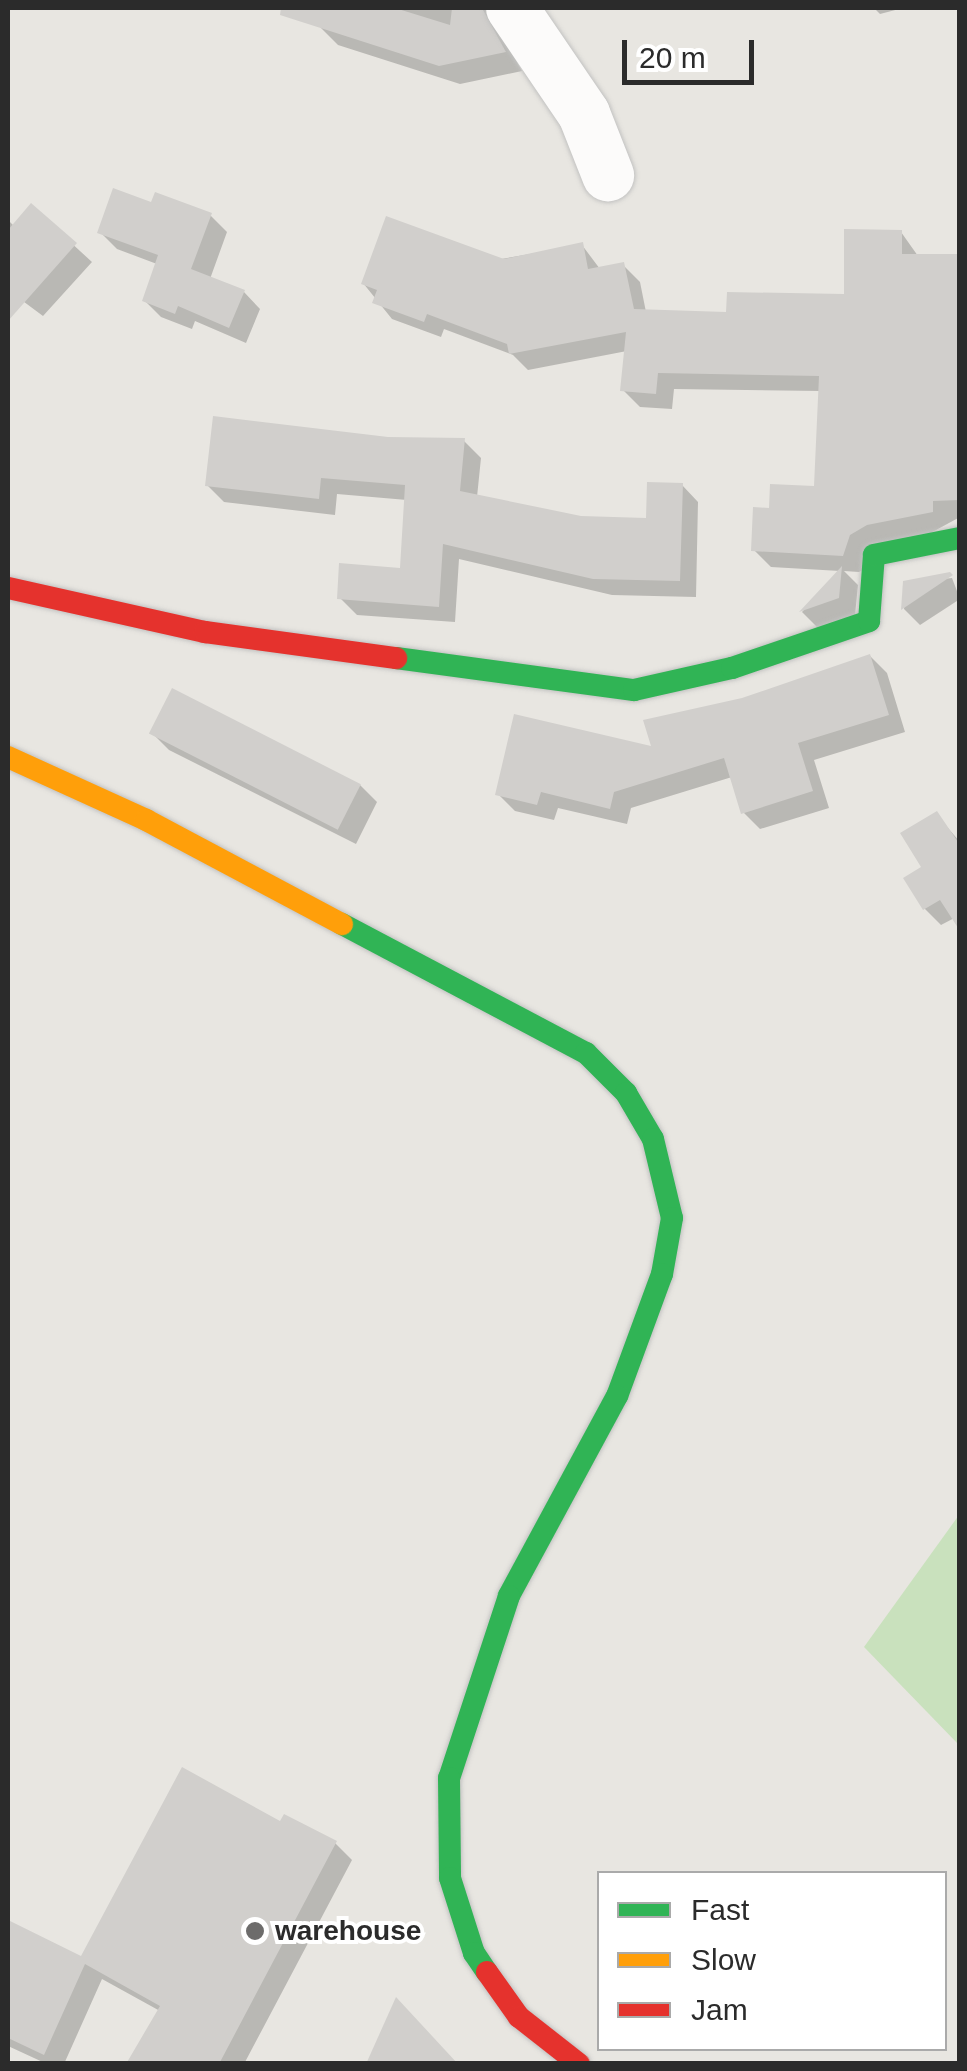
<!DOCTYPE html>
<style>
body{margin:0}
#map{position:relative;width:967px;height:2071px;overflow:hidden;background:#e8e6e1;font-family:Arial,sans-serif}
div>[style]{position:absolute}
.green>*{inset:0;background:#c9e1bd}
.shadow>*{inset:0;background:#0003}
.building>*{inset:0;background:#d1cfcc;transform-origin:0 0}
.roads{filter:drop-shadow(0 0 2px #c2c2c1) drop-shadow(0 0 2px #c2c2c1)}
.street>*{height:52px;margin:-26px;padding:0 26px;transform-origin:26px;border-radius:26px;background:#fcfbfa}
.fast>*{height:22px;margin:-11px;padding:0 11px;transform-origin:11px;border-radius:11px;background:#30b455}
.slow>*{height:22px;margin:-11px;padding:0 11px;transform-origin:11px;border-radius:11px;background:#ff9f0a}
.jam>*{height:22px;margin:-11px;padding:0 11px;transform-origin:11px;border-radius:11px;background:#e5322d}
.dots>*{width:28px;height:28px;translate:-50% -50%;box-sizing:border-box;border:5px solid #fff;border-radius:50%}
span{translate:-50% -50%;white-space:nowrap;text-align:center;line-height:1.15;-webkit-text-stroke:8px #fff;paint-order:stroke}
.poi-label{font-size:28px;color:#2b2b2b;font-weight:700}
.left{translate:0 -50%;text-align:left}
.frame{position:absolute;inset:0;border:10px solid #2b2b2b;pointer-events:none}
.legend{position:absolute;left:597px;top:1871px;width:350px;height:180px;box-sizing:border-box;background:#fff;border:2px solid #aaa;margin:0;padding:12px 18px;list-style:none;font-size:30px;color:#2b2b2b}
.legend li{display:flex;align-items:center;gap:20px;height:50px}
.legend b{width:50px;border:2px solid #aaa}
.scale{position:absolute;left:622px;top:40px;width:132px;height:45px;box-sizing:border-box;border:5px solid #2b2b2b;border-top:0;padding-left:12px;font-size:30px;line-height:35px;white-space:nowrap;color:#2b2b2b;-webkit-text-stroke:8px #fff;paint-order:stroke}
</style>
<div id="map">
<div class="green">
<div style="clip-path:polygon(959px 1515px,959px 1745px,864px 1647px)"></div>
</div>
<div class="shadow">
<div style="clip-path:polygon(325px 8px,512px 8px,500px 32px,522px 71px,460px 84px,338px 45px,319px 26px)"></div>
<div style="clip-path:polygon(874px 8px,903px 8px,880px 14px)"></div>
<div style="clip-path:polygon(152px 205px,210px 215px,227px 232px,210px 279px,244px 292px,260px 309px,246px 343px,195px 321px,192px 329px,161px 317px,144px 300px,157px 264px,117px 249px,100px 232px)"></div>
<div style="clip-path:polygon(32px 207px,92px 262px,43px 316px,8px 290px,8px 220px,14px 226px)"></div>
<div style="clip-path:polygon(901px 232px,918px 256px,960px 256px,960px 517px,859px 572px,844px 571px,858px 585px,855px 615px,818px 628px,802px 612px,840px 571px,771px 567px,754px 550px,771px 511px,816px 489px,821px 391px,674px 389px,672px 409px,640px 407px,623px 390px,627px 351px,528px 370px,513px 355px,444px 329px,441px 337px,392px 319px,363px 283px,582px 245px,600px 269px,623px 265px,640px 282px,646px 312px,729px 315px,846px 296px)"></div>
<div style="clip-path:polygon(388px 439px,464px 441px,481px 458px,477px 497px,581px 519px,648px 520px,682px 485px,698px 502px,696px 597px,612px 595px,459px 559px,455px 622px,357px 615px,340px 598px,402px 570px,407px 500px,337px 494px,335px 515px,224px 502px,207px 485px)"></div>
<div style="clip-path:polygon(952px 578px,960px 599px,920px 625px,904px 609px,906px 583px)"></div>
<div style="clip-path:polygon(870px 656px,887px 673px,905px 732px,814px 760px,829px 808px,760px 829px,743px 812px,732px 777px,631px 808px,627px 824px,558px 808px,554px 820px,515px 811px,498px 794px,655px 750px,743px 700px)"></div>
<div style="clip-path:polygon(152px 733px,360px 785px,377px 802px,356px 844px,169px 750px)"></div>
<div style="clip-path:polygon(936px 814px,960px 842px,960px 915px,941px 925px,925px 909px,924px 868px)"></div>
<div style="clip-path:polygon(281px 1824px,335px 1843px,352px 1860px,244px 2064px,129px 2064px,160px 2011px,102px 1979px,64px 2064px,47px 2064px,8px 2046px,8px 1923px,82px 1959px)"></div>
</div>
<div class="building">
<div style="clip-path:polygon(281px 8px,395px 8px,450px 25px,452px 8px,482px 8px,506px 52px,439px 66px,280px 15px)"></div>
<div style="clip-path:polygon(113px 188px,151px 202px,155px 192px,212px 213px,191px 269px,245px 290px,229px 328px,178px 306px,175px 314px,142px 301px,158px 255px,97px 233px)"></div>
<div style="clip-path:polygon(31px 203px,77px 243px,8px 321px,8px 230px)"></div>
<div style="clip-path:polygon(386px 216px,504px 259px,583px 242px,588px 269px,624px 262px,634px 309px,726px 312px,727px 292px,844px 294px,844px 229px,902px 230px,902px 254px,960px 254px,960px 500px,933px 501px,933px 512px,867px 525px,850px 535px,843px 556px,751px 551px,753px 507px,769px 508px,770px 484px,814px 486px,819px 376px,658px 373px,656px 394px,620px 391px,626px 332px,509px 354px,507px 344px,427px 314px,424px 322px,372px 303px,377px 290px,361px 284px)"></div>
<div style="clip-path:polygon(213px 416px,388px 437px,465px 438px,460px 491px,581px 516px,646px 518px,647px 482px,683px 483px,680px 581px,593px 579px,443px 544px,439px 607px,337px 599px,339px 563px,400px 568px,405px 485px,321px 478px,319px 499px,205px 486px)"></div>
<div style="clip-path:polygon(842px 566px,839px 598px,799px 612px)"></div>
<div style="clip-path:polygon(950px 572px,953px 575px,901px 610px,903px 581px)"></div>
<div style="clip-path:polygon(870px 654px,889px 715px,798px 743px,813px 791px,741px 814px,724px 758px,614px 792px,610px 809px,541px 792px,537px 805px,495px 795px,514px 714px,651px 746px,643px 720px,742px 698px)"></div>
<div style="left:172px;top:688px;width:212px;height:51px;rotate:27deg"></div>
<div style="clip-path:polygon(937px 811px,960px 845px,960px 931px,940px 900px,923px 910px,903px 878px,921px 867px,900px 833px)"></div>
<div style="clip-path:polygon(182px 1767px,280px 1821px,284px 1814px,337px 1841px,219px 2064px,126px 2064px,160px 2006px,85px 1964px,44px 2055px,8px 2038px,8px 1920px,81px 1956px)"></div>
<div style="clip-path:polygon(396px 1997px,458px 2064px,366px 2064px)"></div>
</div>
<div class="roads">
<div class="street">
<div style="left:512px;top:8px;width:128px;rotate:55.8deg"></div>
<div style="left:584px;top:114px;width:66px;rotate:68.5deg"></div>
</div>
<div class="fast">
<div style="left:396px;top:658px;width:240px;rotate:7.7deg"></div>
<div style="left:634px;top:690px;width:100px;rotate:-12.7deg"></div>
<div style="left:732px;top:668px;width:145px;rotate:-18.9deg"></div>
<div style="left:869px;top:621px;width:66px;rotate:-85.7deg"></div>
<div style="left:874px;top:555px;width:88px;rotate:-11.2deg"></div>
<div style="left:342px;top:924px;width:276px;rotate:27.9deg"></div>
<div style="left:586px;top:1053px;width:57px;rotate:45deg"></div>
<div style="left:626px;top:1093px;width:53px;rotate:59.6deg"></div>
<div style="left:653px;top:1139px;width:81px;rotate:76.5deg"></div>
<div style="left:672px;top:1218px;width:57px;rotate:100.1deg"></div>
<div style="left:662px;top:1274px;width:130px;rotate:110.2deg"></div>
<div style="left:617px;top:1396px;width:227px;rotate:118.4deg"></div>
<div style="left:509px;top:1596px;width:192px;rotate:108.2deg"></div>
<div style="left:449px;top:1778px;width:100px;rotate:89.4deg"></div>
<div style="left:450px;top:1878px;width:79px;rotate:72.3deg"></div>
<div style="left:474px;top:1953px;width:23px;rotate:56deg"></div>
</div>
<div class="slow">
<div style="left:8px;top:757px;width:152px;rotate:24.5deg"></div>
<div style="left:146px;top:820px;width:222px;rotate:28deg"></div>
</div>
<div class="jam">
<div style="left:8px;top:588px;width:202px;rotate:12.6deg"></div>
<div style="left:205px;top:632px;width:193px;rotate:7.8deg"></div>
<div style="left:487px;top:1972px;width:55px;rotate:54.6deg"></div>
<div style="left:519px;top:2017px;width:76px;rotate:38.1deg"></div>
</div>
</div>
<div class="dots">
<div style="left:255px;top:1931px;background:#6d6c6b"></div>
</div>
<div class="poi-label">
<span class="left" style="left:275px;top:1931px">warehouse</span>
</div>
<div class="frame"></div>
<ul class="legend">
<li><b style="height:12px;background:#30b455"></b>Fast</li>
<li><b style="height:12px;background:#ff9f0a"></b>Slow</li>
<li><b style="height:12px;background:#e5322d"></b>Jam</li>
</ul>
<div class="scale">20 m</div>
</div>
